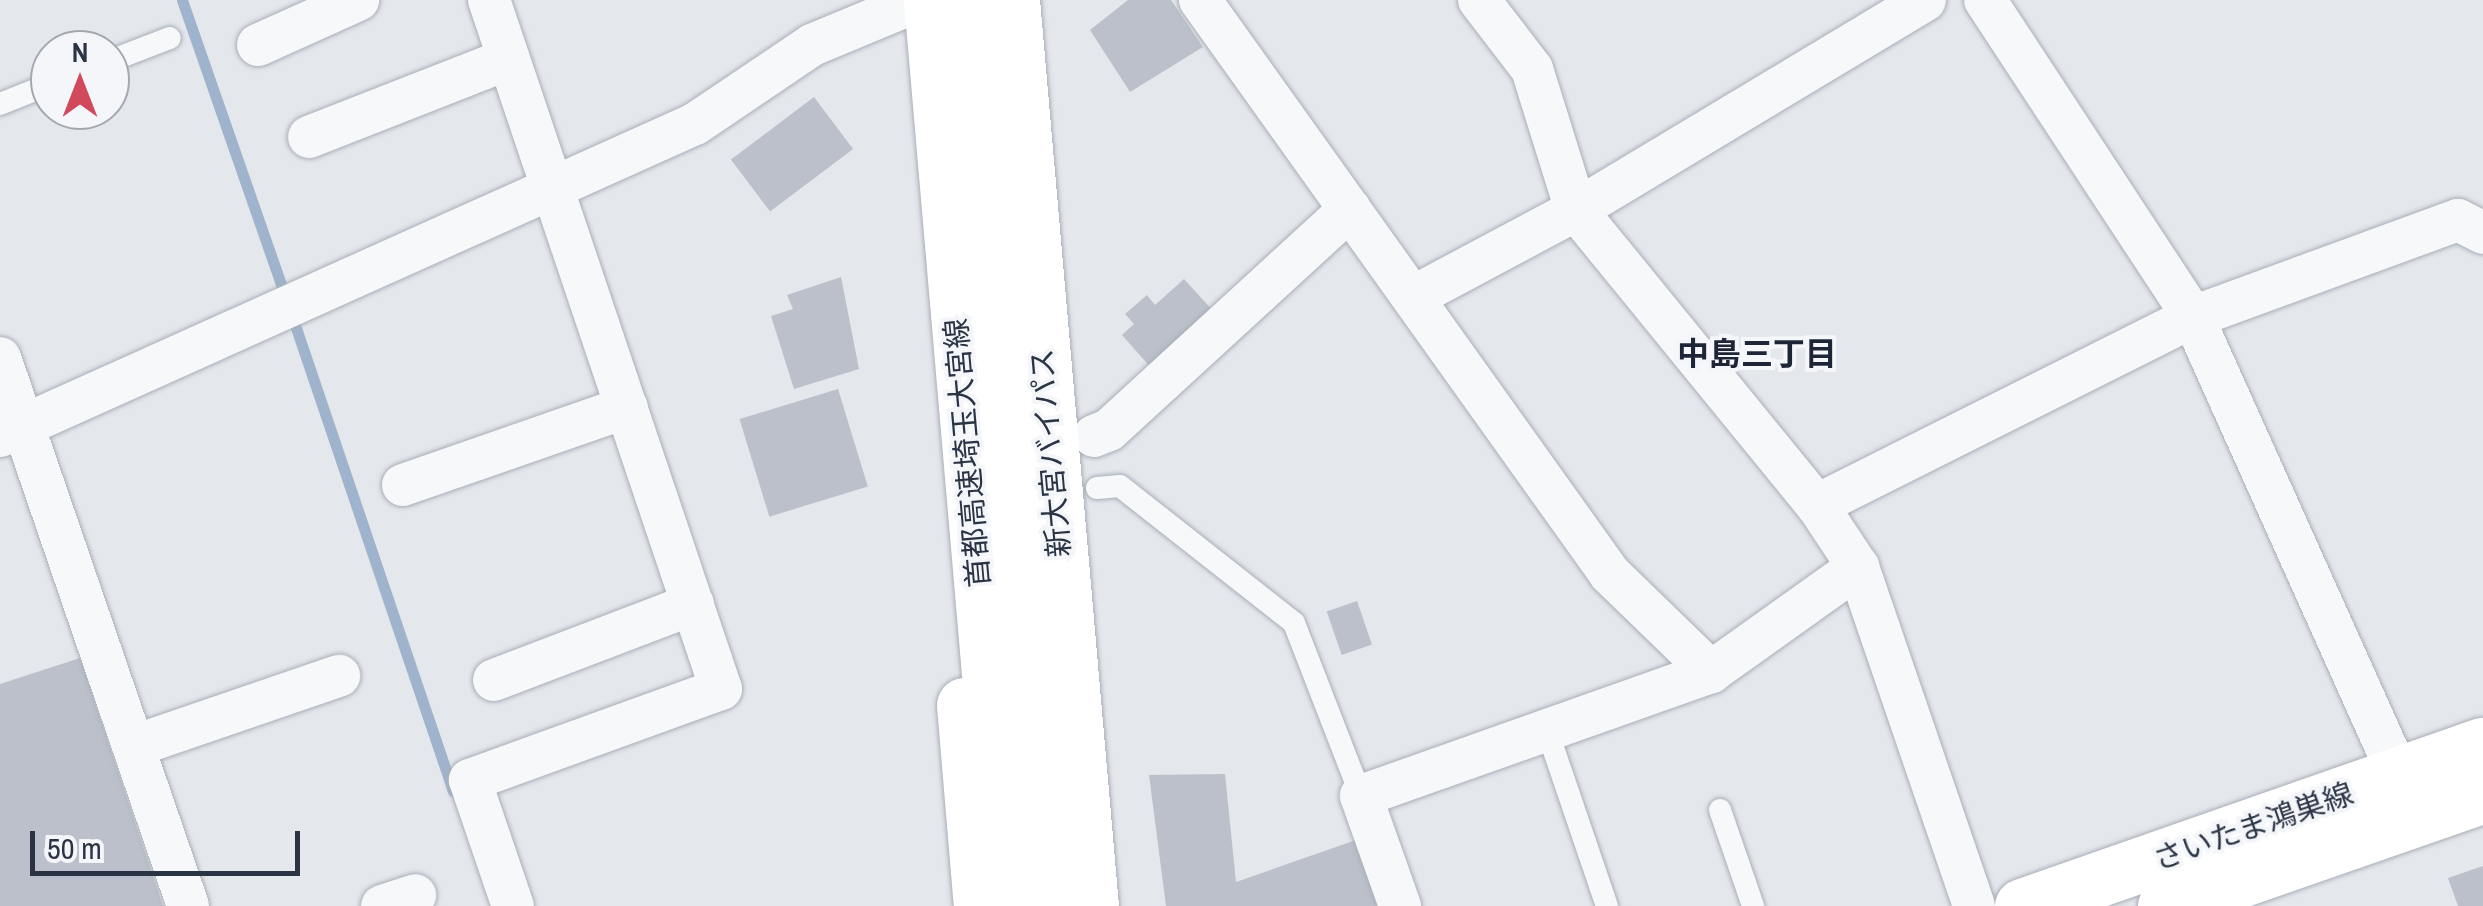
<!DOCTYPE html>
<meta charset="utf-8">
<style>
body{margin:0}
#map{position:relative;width:2483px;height:906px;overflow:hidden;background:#e4e7ec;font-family:"Archivo Narrow","Noto Sans JP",sans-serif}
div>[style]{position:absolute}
.stream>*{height:11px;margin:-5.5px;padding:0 5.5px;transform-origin:5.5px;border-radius:5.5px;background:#9fb4cc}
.building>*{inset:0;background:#bbc0ca;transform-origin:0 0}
.roads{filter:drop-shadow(0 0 2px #a9aeb7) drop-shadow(0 0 2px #a9aeb7)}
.service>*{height:22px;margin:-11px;padding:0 11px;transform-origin:11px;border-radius:11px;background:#f7f8fa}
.minor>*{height:42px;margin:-21px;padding:0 21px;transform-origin:21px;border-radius:21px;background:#f7f8fa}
.primary>*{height:55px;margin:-27.5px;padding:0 27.5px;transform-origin:27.5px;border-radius:27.5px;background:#fff}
.trunk>*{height:55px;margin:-27.5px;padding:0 27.5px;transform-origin:27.5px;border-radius:27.5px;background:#fff}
.motorway>*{height:55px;margin:-27.5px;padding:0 27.5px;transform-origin:27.5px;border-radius:27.5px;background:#fff}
span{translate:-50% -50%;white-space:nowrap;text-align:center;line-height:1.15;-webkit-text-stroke:8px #f4f6f9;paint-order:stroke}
.street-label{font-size:30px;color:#2b3445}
.neighbourhood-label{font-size:32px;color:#1d2536;font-weight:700}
.north{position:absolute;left:30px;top:30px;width:100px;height:100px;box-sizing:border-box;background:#f4f6f9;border:2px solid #a4a8b1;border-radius:50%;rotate:0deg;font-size:28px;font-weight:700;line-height:40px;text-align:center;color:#2b3445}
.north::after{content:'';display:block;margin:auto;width:35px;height:45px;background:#d1495b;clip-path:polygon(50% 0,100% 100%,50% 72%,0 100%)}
.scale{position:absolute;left:30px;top:831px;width:270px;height:45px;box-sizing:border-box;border:5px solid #2b3445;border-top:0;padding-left:12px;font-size:30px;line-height:35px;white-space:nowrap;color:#2b3445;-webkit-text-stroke:8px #f4f6f9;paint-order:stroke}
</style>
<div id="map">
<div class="stream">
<div style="left:182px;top:0;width:316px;rotate:70.8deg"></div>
<div style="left:292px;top:316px;width:502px;rotate:71.28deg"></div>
</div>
<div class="building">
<div style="clip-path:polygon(1128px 0,1171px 0,1203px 47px,1130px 92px,1090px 30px)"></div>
<div style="left:814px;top:97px;width:65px;height:104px;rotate:53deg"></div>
<div style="clip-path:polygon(841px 277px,859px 369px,794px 389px,771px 316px,793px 309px,787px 295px)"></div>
<div style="clip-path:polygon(1184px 279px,1215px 313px,1152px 369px,1122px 335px,1134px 324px,1125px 314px,1147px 295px,1155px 305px)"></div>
<div style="left:838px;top:389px;width:102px;height:103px;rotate:73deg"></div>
<div style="left:1357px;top:601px;width:46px;height:32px;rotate:71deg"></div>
<div style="clip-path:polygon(80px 658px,163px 906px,0 906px,0 684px)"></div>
<div style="clip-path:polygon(1225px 774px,1236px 882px,1356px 840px,1379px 906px,1166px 906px,1149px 775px)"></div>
<div style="clip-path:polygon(2483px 866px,2483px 906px,2458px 906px,2448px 878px)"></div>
</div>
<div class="roads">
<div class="service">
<div style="left:110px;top:61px;width:64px;rotate:-21deg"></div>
<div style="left:0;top:104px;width:54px;rotate:-21.8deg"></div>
<div style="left:1097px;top:488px;width:23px;rotate:-5deg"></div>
<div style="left:1120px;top:486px;width:221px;rotate:38.2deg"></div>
<div style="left:1294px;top:623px;width:186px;rotate:68.8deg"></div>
<div style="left:1548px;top:733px;width:183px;rotate:71.2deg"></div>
<div style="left:1720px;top:810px;width:102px;rotate:71deg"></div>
</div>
<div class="minor">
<div style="left:489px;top:0;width:727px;rotate:71.39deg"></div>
<div style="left:721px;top:689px;width:267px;rotate:160.1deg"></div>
<div style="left:470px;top:780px;width:133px;rotate:71.2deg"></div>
<div style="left:1200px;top:0;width:705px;rotate:54.46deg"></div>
<div style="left:1610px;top:574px;width:141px;rotate:44.1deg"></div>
<div style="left:1479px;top:0;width:87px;rotate:52.5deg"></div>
<div style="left:1532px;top:69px;width:148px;rotate:72.7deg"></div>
<div style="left:1576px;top:210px;width:381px;rotate:50.8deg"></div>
<div style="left:1817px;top:505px;width:74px;rotate:56.5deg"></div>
<div style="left:1858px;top:567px;width:358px;rotate:71.1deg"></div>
<div style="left:1985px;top:0;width:379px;rotate:56.7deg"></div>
<div style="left:2193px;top:317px;width:503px;rotate:65.83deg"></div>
<div style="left:258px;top:45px;width:110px;rotate:-24.2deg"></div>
<div style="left:309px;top:137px;width:214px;rotate:-21.4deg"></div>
<div style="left:1413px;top:297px;width:185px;rotate:-28.1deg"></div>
<div style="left:1576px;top:210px;width:407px;rotate:-31deg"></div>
<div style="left:0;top:358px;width:579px;rotate:71.06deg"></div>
<div style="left:0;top:436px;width:762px;rotate:-24.18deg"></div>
<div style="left:695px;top:124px;width:141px;rotate:-34deg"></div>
<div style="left:812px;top:45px;width:104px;rotate:-22.6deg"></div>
<div style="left:1094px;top:436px;width:16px;rotate:-22deg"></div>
<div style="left:1109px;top:430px;width:327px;rotate:-42.5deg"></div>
<div style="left:403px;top:485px;width:237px;rotate:-19.2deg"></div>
<div style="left:1817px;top:505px;width:420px;rotate:-26.6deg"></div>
<div style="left:2193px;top:317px;width:282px;rotate:-20.1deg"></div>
<div style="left:2458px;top:220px;width:28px;rotate:27deg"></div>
<div style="left:494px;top:680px;width:213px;rotate:-20.9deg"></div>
<div style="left:134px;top:746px;width:217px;rotate:-18.9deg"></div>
<div style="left:382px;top:906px;width:35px;rotate:-18deg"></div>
<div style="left:1400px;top:906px;width:117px;rotate:-109.5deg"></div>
<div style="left:1361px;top:796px;width:371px;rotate:-19.5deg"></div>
<div style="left:1711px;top:672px;width:181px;rotate:-35.5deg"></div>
</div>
<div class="primary">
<div style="left:2022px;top:906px;width:488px;rotate:-19.3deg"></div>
<div style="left:2165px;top:906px;width:337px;rotate:-19.2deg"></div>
</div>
<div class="trunk">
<div style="left:1012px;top:0;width:909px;rotate:85.02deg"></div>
<div style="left:964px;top:705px;width:202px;rotate:85.2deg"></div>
</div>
<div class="motorway">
<div style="left:931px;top:0;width:909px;rotate:85.08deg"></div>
<div style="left:982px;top:0;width:909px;rotate:85.14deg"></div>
</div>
</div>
<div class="street-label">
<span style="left:967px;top:453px;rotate:-95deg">首都高速埼玉大宮線</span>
<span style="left:1050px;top:453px;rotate:-95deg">新大宮バイパス</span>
<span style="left:2253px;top:826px;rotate:-19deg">さいたま鴻巣線</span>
</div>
<div class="neighbourhood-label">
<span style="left:1757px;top:354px">中島三丁目</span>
</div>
<div class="north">N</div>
<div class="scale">50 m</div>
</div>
